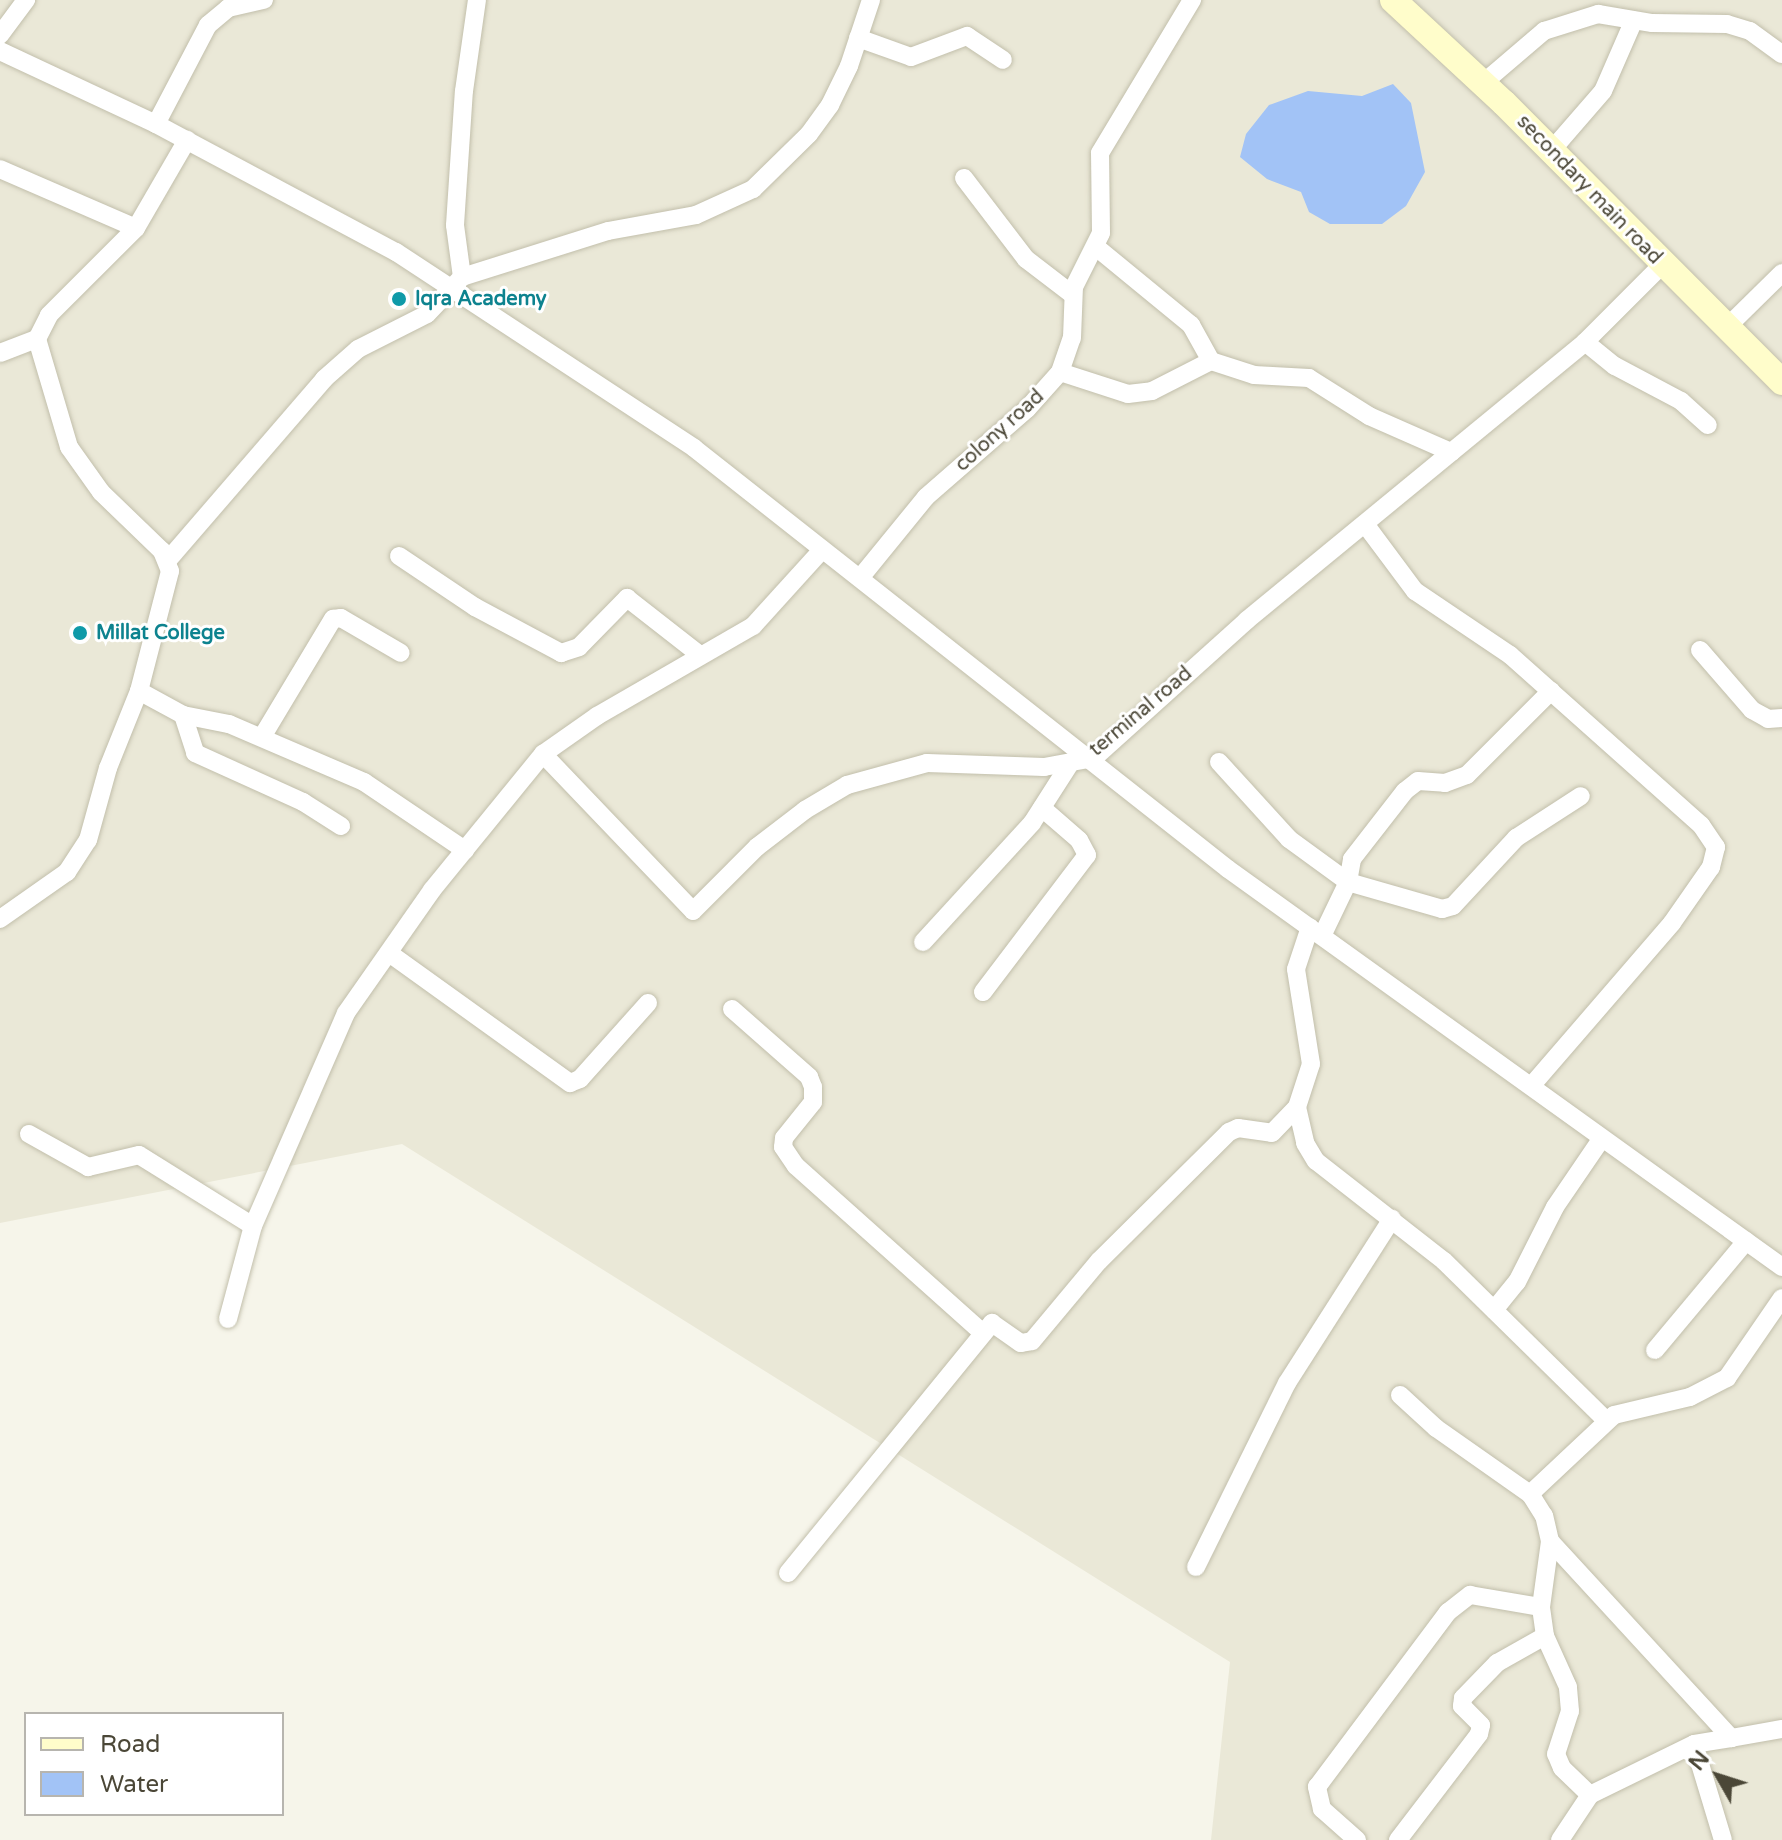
<!DOCTYPE html>
<style>
body{margin:0}
#map{position:relative;width:1782px;height:1840px;overflow:hidden;background:#f6f5ea;font-family:"Varela Round",sans-serif}
div>[style]{position:absolute}
.residential>*{inset:0;background:#eae8d7}
.water>*{inset:0;background:#a2c3f6}
.roads{filter:drop-shadow(0 0 2px #c2bfab) drop-shadow(0 0 2px #c2bfab)}
.minor>*{height:18px;margin:-9px;padding:0 9px;transform-origin:9px;border-radius:9px;background:#fff}
.secondary>*{height:26px;margin:-13px;padding:0 13px;transform-origin:13px;border-radius:13px;background:#fffdcb}
.dots>*{width:22px;height:22px;translate:-50% -50%;box-sizing:border-box;border:4px solid #fff;border-radius:50%}
span{translate:-50% -50%;white-space:nowrap;text-align:center;line-height:1.15;-webkit-text-stroke:6px #fff;paint-order:stroke}
.street-label{font-size:20px;color:#4b4737}
.culture-label{font-size:20px;color:#0d838f;font-weight:700}
.left{translate:0 -50%;text-align:left}
.legend{position:absolute;left:24px;top:1712px;width:260px;height:104px;box-sizing:border-box;background:#fff;border:2px solid #b7b5af;margin:0;padding:10px 14px;list-style:none;font-size:24px;color:#4b4737}
.legend li{display:flex;align-items:center;gap:16px;height:40px}
.legend b{width:40px;border:2px solid #b7b5af}
.north{position:absolute;left:1678px;top:1736px;width:80px;height:80px;-webkit-text-stroke:6px #fff;paint-order:stroke;rotate:309deg;font-size:22px;font-weight:700;line-height:32px;text-align:center;color:#4b4737}
.north::after{content:'';display:block;margin:auto;width:28px;height:36px;background:#4b4737;clip-path:polygon(50% 0,100% 100%,50% 72%,0 100%)}
</style>
<div id="map">
<div class="residential">
<div style="clip-path:polygon(0 0,1782px 0,1782px 1840px,1211px 1840px,1230px 1662px,402px 1144px,0 1223px)"></div>
</div>
<div class="water">
<div style="clip-path:polygon(1393px 84px,1411px 103px,1425px 172px,1406px 206px,1382px 224px,1330px 224px,1309px 212px,1301px 192px,1267px 179px,1240px 157px,1246px 134px,1269px 105px,1308px 91px,1362px 96px)"></div>
</div>
<div class="roads">
<div class="minor">
<div style="left:0;top:35px;width:44px;rotate:-53.4deg"></div>
<div style="left:858px;top:38px;width:56px;rotate:19.7deg"></div>
<div style="left:911px;top:57px;width:60px;rotate:-20.6deg"></div>
<div style="left:967px;top:36px;width:43px;rotate:33.7deg"></div>
<div style="left:0;top:51px;width:172px;rotate:25.1deg"></div>
<div style="left:156px;top:124px;width:272px;rotate:28.1deg"></div>
<div style="left:396px;top:252px;width:357px;rotate:33.3deg"></div>
<div style="left:694px;top:448px;width:680px;rotate:38.25deg"></div>
<div style="left:1228px;top:869px;width:682px;rotate:35.69deg"></div>
<div style="left:1482px;top:84px;width:82px;rotate:-40.5deg"></div>
<div style="left:1544px;top:31px;width:57px;rotate:-17.5deg"></div>
<div style="left:1598px;top:14px;width:55px;rotate:9.5deg"></div>
<div style="left:1652px;top:23px;width:75px;rotate:0.8deg"></div>
<div style="left:1727px;top:24px;width:24px;rotate:17deg"></div>
<div style="left:1750px;top:31px;width:39px;rotate:36deg"></div>
<div style="left:156px;top:124px;width:112px;rotate:-62.3deg"></div>
<div style="left:208px;top:25px;width:26px;rotate:-40deg"></div>
<div style="left:228px;top:8px;width:37px;rotate:-13deg"></div>
<div style="left:1551px;top:151px;width:79px;rotate:-49.1deg"></div>
<div style="left:1603px;top:91px;width:77px;rotate:-66.4deg"></div>
<div style="left:0;top:169px;width:148px;rotate:23.5deg"></div>
<div style="left:964px;top:178px;width:102px;rotate:52.6deg"></div>
<div style="left:1026px;top:259px;width:59px;rotate:37.5deg"></div>
<div style="left:1096px;top:247px;width:123px;rotate:39.4deg"></div>
<div style="left:1191px;top:325px;width:41px;rotate:60.9deg"></div>
<div style="left:462px;top:277px;width:52px;rotate:-97.7deg"></div>
<div style="left:455px;top:225px;width:134px;rotate:-86.2deg"></div>
<div style="left:464px;top:91px;width:92px;rotate:-81.9deg"></div>
<div style="left:1725px;top:329px;width:80px;rotate:-44.5deg"></div>
<div style="left:1585px;top:342px;width:38px;rotate:39deg"></div>
<div style="left:1615px;top:366px;width:75px;rotate:27.9deg"></div>
<div style="left:1681px;top:401px;width:36px;rotate:42deg"></div>
<div style="left:0;top:353px;width:40px;rotate:-21deg"></div>
<div style="left:1060px;top:372px;width:71px;rotate:17.9deg"></div>
<div style="left:1128px;top:394px;width:24px;rotate:-7deg"></div>
<div style="left:1152px;top:391px;width:66px;rotate:-27deg"></div>
<div style="left:1211px;top:361px;width:45px;rotate:18deg"></div>
<div style="left:1254px;top:375px;width:55px;rotate:3.1deg"></div>
<div style="left:1309px;top:378px;width:71px;rotate:32.3deg"></div>
<div style="left:1369px;top:416px;width:90px;rotate:23.7deg"></div>
<div style="left:1365px;top:524px;width:84px;rotate:53.3deg"></div>
<div style="left:1415px;top:591px;width:115px;rotate:34deg"></div>
<div style="left:1510px;top:655px;width:256px;rotate:41.7deg"></div>
<div style="left:1701px;top:825px;width:27px;rotate:56deg"></div>
<div style="left:1716px;top:847px;width:21px;rotate:104deg"></div>
<div style="left:1711px;top:867px;width:68px;rotate:124.9deg"></div>
<div style="left:1672px;top:923px;width:213px;rotate:130.8deg"></div>
<div style="left:399px;top:556px;width:92px;rotate:33.9deg"></div>
<div style="left:475px;top:607px;width:98px;rotate:28.1deg"></div>
<div style="left:561px;top:653px;width:19px;rotate:-18deg"></div>
<div style="left:579px;top:647px;width:69px;rotate:-45.6deg"></div>
<div style="left:627px;top:598px;width:93px;rotate:38deg"></div>
<div style="left:168px;top:560px;width:239px;rotate:-49.2deg"></div>
<div style="left:324px;top:379px;width:45px;rotate:-41.4deg"></div>
<div style="left:358px;top:349px;width:77px;rotate:-26.9deg"></div>
<div style="left:427px;top:314px;width:51px;rotate:-46.6deg"></div>
<div style="left:462px;top:277px;width:153px;rotate:-17.5deg"></div>
<div style="left:608px;top:231px;width:89px;rotate:-10.3deg"></div>
<div style="left:696px;top:215px;width:63px;rotate:-24.5deg"></div>
<div style="left:753px;top:189px;width:78px;rotate:-44.5deg"></div>
<div style="left:809px;top:134px;width:36px;rotate:-54deg"></div>
<div style="left:830px;top:105px;width:43px;rotate:-64deg"></div>
<div style="left:849px;top:66px;width:70px;rotate:-71.6deg"></div>
<div style="left:860px;top:578px;width:104px;rotate:-50.8deg"></div>
<div style="left:926px;top:497px;width:134px;rotate:-41.1deg"></div>
<div style="left:1027px;top:409px;width:50px;rotate:-48.3deg"></div>
<div style="left:1060px;top:372px;width:36px;rotate:-71deg"></div>
<div style="left:1072px;top:338px;width:51px;rotate:-87.8deg"></div>
<div style="left:1074px;top:287px;width:60px;rotate:-63.4deg"></div>
<div style="left:1101px;top:233px;width:80px;rotate:-90.7deg"></div>
<div style="left:1100px;top:153px;width:179px;rotate:-59deg"></div>
<div style="left:1700px;top:650px;width:79px;rotate:49.1deg"></div>
<div style="left:1752px;top:710px;width:18px;rotate:29deg"></div>
<div style="left:1768px;top:719px;width:14px;rotate:-4deg"></div>
<div style="left:139px;top:691px;width:50px;rotate:28.6deg"></div>
<div style="left:183px;top:715px;width:47px;rotate:11.1deg"></div>
<div style="left:229px;top:724px;width:147px;rotate:23.2deg"></div>
<div style="left:364px;top:782px;width:122px;rotate:34deg"></div>
<div style="left:183px;top:715px;width:40px;rotate:72deg"></div>
<div style="left:195px;top:753px;width:119px;rotate:24.4deg"></div>
<div style="left:303px;top:802px;width:45px;rotate:32.3deg"></div>
<div style="left:262px;top:737px;width:138px;rotate:-59deg"></div>
<div style="left:333px;top:619px;width:8px;rotate:-7deg"></div>
<div style="left:341px;top:618px;width:69px;rotate:30.3deg"></div>
<div style="left:543px;top:754px;width:217px;rotate:46.3deg"></div>
<div style="left:693px;top:911px;width:91px;rotate:-45deg"></div>
<div style="left:757px;top:847px;width:61px;rotate:-37.6deg"></div>
<div style="left:805px;top:810px;width:49px;rotate:-30.8deg"></div>
<div style="left:847px;top:785px;width:83px;rotate:-15.4deg"></div>
<div style="left:927px;top:763px;width:117px;rotate:2deg"></div>
<div style="left:1044px;top:767px;width:51px;rotate:-10.2deg"></div>
<div style="left:1094px;top:758px;width:206px;rotate:-42deg"></div>
<div style="left:1247px;top:620px;width:438px;rotate:-39.4deg"></div>
<div style="left:1585px;top:342px;width:109px;rotate:-45deg"></div>
<div style="left:1219px;top:762px;width:104px;rotate:47.7deg"></div>
<div style="left:1289px;top:839px;width:73px;rotate:36.1deg"></div>
<div style="left:1348px;top:882px;width:98px;rotate:16deg"></div>
<div style="left:1442px;top:909px;width:11px;rotate:-15deg"></div>
<div style="left:1453px;top:906px;width:93px;rotate:-47.2deg"></div>
<div style="left:1516px;top:838px;width:77px;rotate:-32.9deg"></div>
<div style="left:0;top:919px;width:82px;rotate:-35deg"></div>
<div style="left:67px;top:872px;width:38px;rotate:-57deg"></div>
<div style="left:88px;top:840px;width:75px;rotate:-74.5deg"></div>
<div style="left:108px;top:768px;width:83px;rotate:-68.1deg"></div>
<div style="left:139px;top:691px;width:124px;rotate:-75.5deg"></div>
<div style="left:170px;top:571px;width:22px;rotate:-112deg"></div>
<div style="left:162px;top:551px;width:85px;rotate:-136deg"></div>
<div style="left:101px;top:492px;width:55px;rotate:-125.4deg"></div>
<div style="left:69px;top:447px;width:113px;rotate:-106.5deg"></div>
<div style="left:37px;top:339px;width:27px;rotate:-63deg"></div>
<div style="left:49px;top:315px;width:123px;rotate:-45deg"></div>
<div style="left:136px;top:228px;width:102px;rotate:-59.9deg"></div>
<div style="left:1322px;top:936px;width:60px;rotate:-64.3deg"></div>
<div style="left:1348px;top:882px;width:23px;rotate:-80deg"></div>
<div style="left:1352px;top:859px;width:86px;rotate:-52.1deg"></div>
<div style="left:1405px;top:791px;width:16px;rotate:-38deg"></div>
<div style="left:1418px;top:781px;width:27px;rotate:4deg"></div>
<div style="left:1445px;top:783px;width:23px;rotate:-20deg"></div>
<div style="left:1467px;top:775px;width:119px;rotate:-45deg"></div>
<div style="left:923px;top:942px;width:161px;rotate:-47.5deg"></div>
<div style="left:1032px;top:823px;width:72px;rotate:-57.4deg"></div>
<div style="left:389px;top:953px;width:223px;rotate:35.7deg"></div>
<div style="left:570px;top:1083px;width:11px;rotate:-22deg"></div>
<div style="left:580px;top:1079px;width:102px;rotate:-48.2deg"></div>
<div style="left:983px;top:992px;width:172px;rotate:-52.8deg"></div>
<div style="left:1087px;top:855px;width:17px;rotate:-118deg"></div>
<div style="left:1079px;top:840px;width:49px;rotate:-139.1deg"></div>
<div style="left:732px;top:1009px;width:103px;rotate:41.4deg"></div>
<div style="left:809px;top:1077px;width:11px;rotate:68deg"></div>
<div style="left:813px;top:1087px;width:15px;rotate:90deg"></div>
<div style="left:813px;top:1102px;width:46px;rotate:128.9deg"></div>
<div style="left:784px;top:1138px;width:9px;rotate:96deg"></div>
<div style="left:783px;top:1147px;width:23px;rotate:56deg"></div>
<div style="left:796px;top:1166px;width:251px;rotate:41.8deg"></div>
<div style="left:1297px;top:1107px;width:37px;rotate:77deg"></div>
<div style="left:1305px;top:1143px;width:21px;rotate:59deg"></div>
<div style="left:1316px;top:1161px;width:162px;rotate:38deg"></div>
<div style="left:1444px;top:1261px;width:228px;rotate:44.5deg"></div>
<div style="left:29px;top:1134px;width:68px;rotate:29.2deg"></div>
<div style="left:88px;top:1167px;width:52px;rotate:-13.2deg"></div>
<div style="left:139px;top:1155px;width:134px;rotate:31.9deg"></div>
<div style="left:1494px;top:1310px;width:36px;rotate:-51deg"></div>
<div style="left:1517px;top:1282px;width:84px;rotate:-63.1deg"></div>
<div style="left:1555px;top:1207px;width:83px;rotate:-55.7deg"></div>
<div style="left:228px;top:1319px;width:96px;rotate:-75deg"></div>
<div style="left:253px;top:1226px;width:232px;rotate:-66.4deg"></div>
<div style="left:346px;top:1013px;width:150px;rotate:-55deg"></div>
<div style="left:432px;top:890px;width:176px;rotate:-50.8deg"></div>
<div style="left:543px;top:754px;width:66px;rotate:-35.1deg"></div>
<div style="left:597px;top:716px;width:180px;rotate:-30deg"></div>
<div style="left:753px;top:626px;width:103px;rotate:-47.8deg"></div>
<div style="left:1655px;top:1350px;width:142px;rotate:-50.1deg"></div>
<div style="left:1400px;top:1395px;width:49px;rotate:42.5deg"></div>
<div style="left:1436px;top:1428px;width:115px;rotate:35.1deg"></div>
<div style="left:1550px;top:1541px;width:268px;rotate:47.4deg"></div>
<div style="left:1731px;top:1738px;width:37px;rotate:171deg"></div>
<div style="left:1694px;top:1744px;width:116px;rotate:153.9deg"></div>
<div style="left:1196px;top:1567px;width:205px;rotate:-63.7deg"></div>
<div style="left:1287px;top:1383px;width:195px;rotate:-57.4deg"></div>
<div style="left:788px;top:1573px;width:323px;rotate:-50.8deg"></div>
<div style="left:992px;top:1323px;width:35px;rotate:35deg"></div>
<div style="left:1021px;top:1343px;width:11px;rotate:-10deg"></div>
<div style="left:1032px;top:1341px;width:104px;rotate:-50.1deg"></div>
<div style="left:1099px;top:1261px;width:183px;rotate:-44.8deg"></div>
<div style="left:1229px;top:1132px;width:10px;rotate:-24deg"></div>
<div style="left:1238px;top:1128px;width:34px;rotate:8deg"></div>
<div style="left:1272px;top:1133px;width:36px;rotate:-46deg"></div>
<div style="left:1297px;top:1107px;width:45px;rotate:-72deg"></div>
<div style="left:1311px;top:1064px;width:96px;rotate:-99deg"></div>
<div style="left:1296px;top:969px;width:44px;rotate:-71.6deg"></div>
<div style="left:1731px;top:1738px;width:52px;rotate:-10deg"></div>
<div style="left:1694px;top:1744px;width:100px;rotate:73.2deg"></div>
<div style="left:1357px;top:1840px;width:47px;rotate:-138.5deg"></div>
<div style="left:1322px;top:1809px;width:23px;rotate:-103deg"></div>
<div style="left:1317px;top:1787px;width:219px;rotate:-53.2deg"></div>
<div style="left:1448px;top:1612px;width:28px;rotate:-38deg"></div>
<div style="left:1470px;top:1595px;width:72px;rotate:9.6deg"></div>
<div style="left:1398px;top:1840px;width:133px;rotate:-52.6deg"></div>
<div style="left:1479px;top:1734px;width:9px;rotate:-77deg"></div>
<div style="left:1481px;top:1725px;width:27px;rotate:-135deg"></div>
<div style="left:1462px;top:1706px;width:8px;rotate:-83deg"></div>
<div style="left:1463px;top:1698px;width:49px;rotate:-45.8deg"></div>
<div style="left:1497px;top:1663px;width:55px;rotate:-29.4deg"></div>
<div style="left:1560px;top:1840px;width:54px;rotate:-56.3deg"></div>
<div style="left:1590px;top:1795px;width:39px;rotate:-136deg"></div>
<div style="left:1562px;top:1768px;width:15px;rotate:-113deg"></div>
<div style="left:1556px;top:1754px;width:45px;rotate:-72deg"></div>
<div style="left:1570px;top:1711px;width:24px;rotate:-95deg"></div>
<div style="left:1568px;top:1687px;width:56px;rotate:-114.3deg"></div>
<div style="left:1545px;top:1636px;width:29px;rotate:-98deg"></div>
<div style="left:1541px;top:1607px;width:67px;rotate:-82.2deg"></div>
<div style="left:1550px;top:1541px;width:26px;rotate:-103deg"></div>
<div style="left:1544px;top:1516px;width:26px;rotate:-122deg"></div>
<div style="left:1530px;top:1494px;width:115px;rotate:-43.2deg"></div>
<div style="left:1614px;top:1415px;width:78px;rotate:-13.3deg"></div>
<div style="left:1690px;top:1397px;width:42px;rotate:-27.2deg"></div>
<div style="left:1727px;top:1378px;width:97px;rotate:-55.5deg"></div>
</div>
<div class="secondary">
<div style="left:1393px;top:0;width:151px;rotate:42.9deg"></div>
<div style="left:1504px;top:103px;width:394px;rotate:45.1deg"></div>
</div>
</div>
<div class="dots">
<div style="left:399px;top:299px;background:#0f9aa8"></div>
<div style="left:80px;top:633px;background:#0f9aa8"></div>
</div>
<div class="street-label">
<span style="left:1589px;top:190px;rotate:46deg">secondary main road</span>
<span style="left:1000px;top:431px;rotate:-42deg">colony road</span>
<span style="left:1141px;top:712px;rotate:-40deg">terminal road</span>
</div>
<div class="culture-label">
<span class="left" style="left:415px;top:299px">Iqra Academy</span>
<span class="left" style="left:96px;top:633px">Millat College</span>
</div>
<ul class="legend">
<li><b style="height:10px;background:#fffdcb"></b>Road</li>
<li><b style="height:22px;background:#a2c3f6"></b>Water</li>
</ul>
<div class="north">N</div>
</div>
